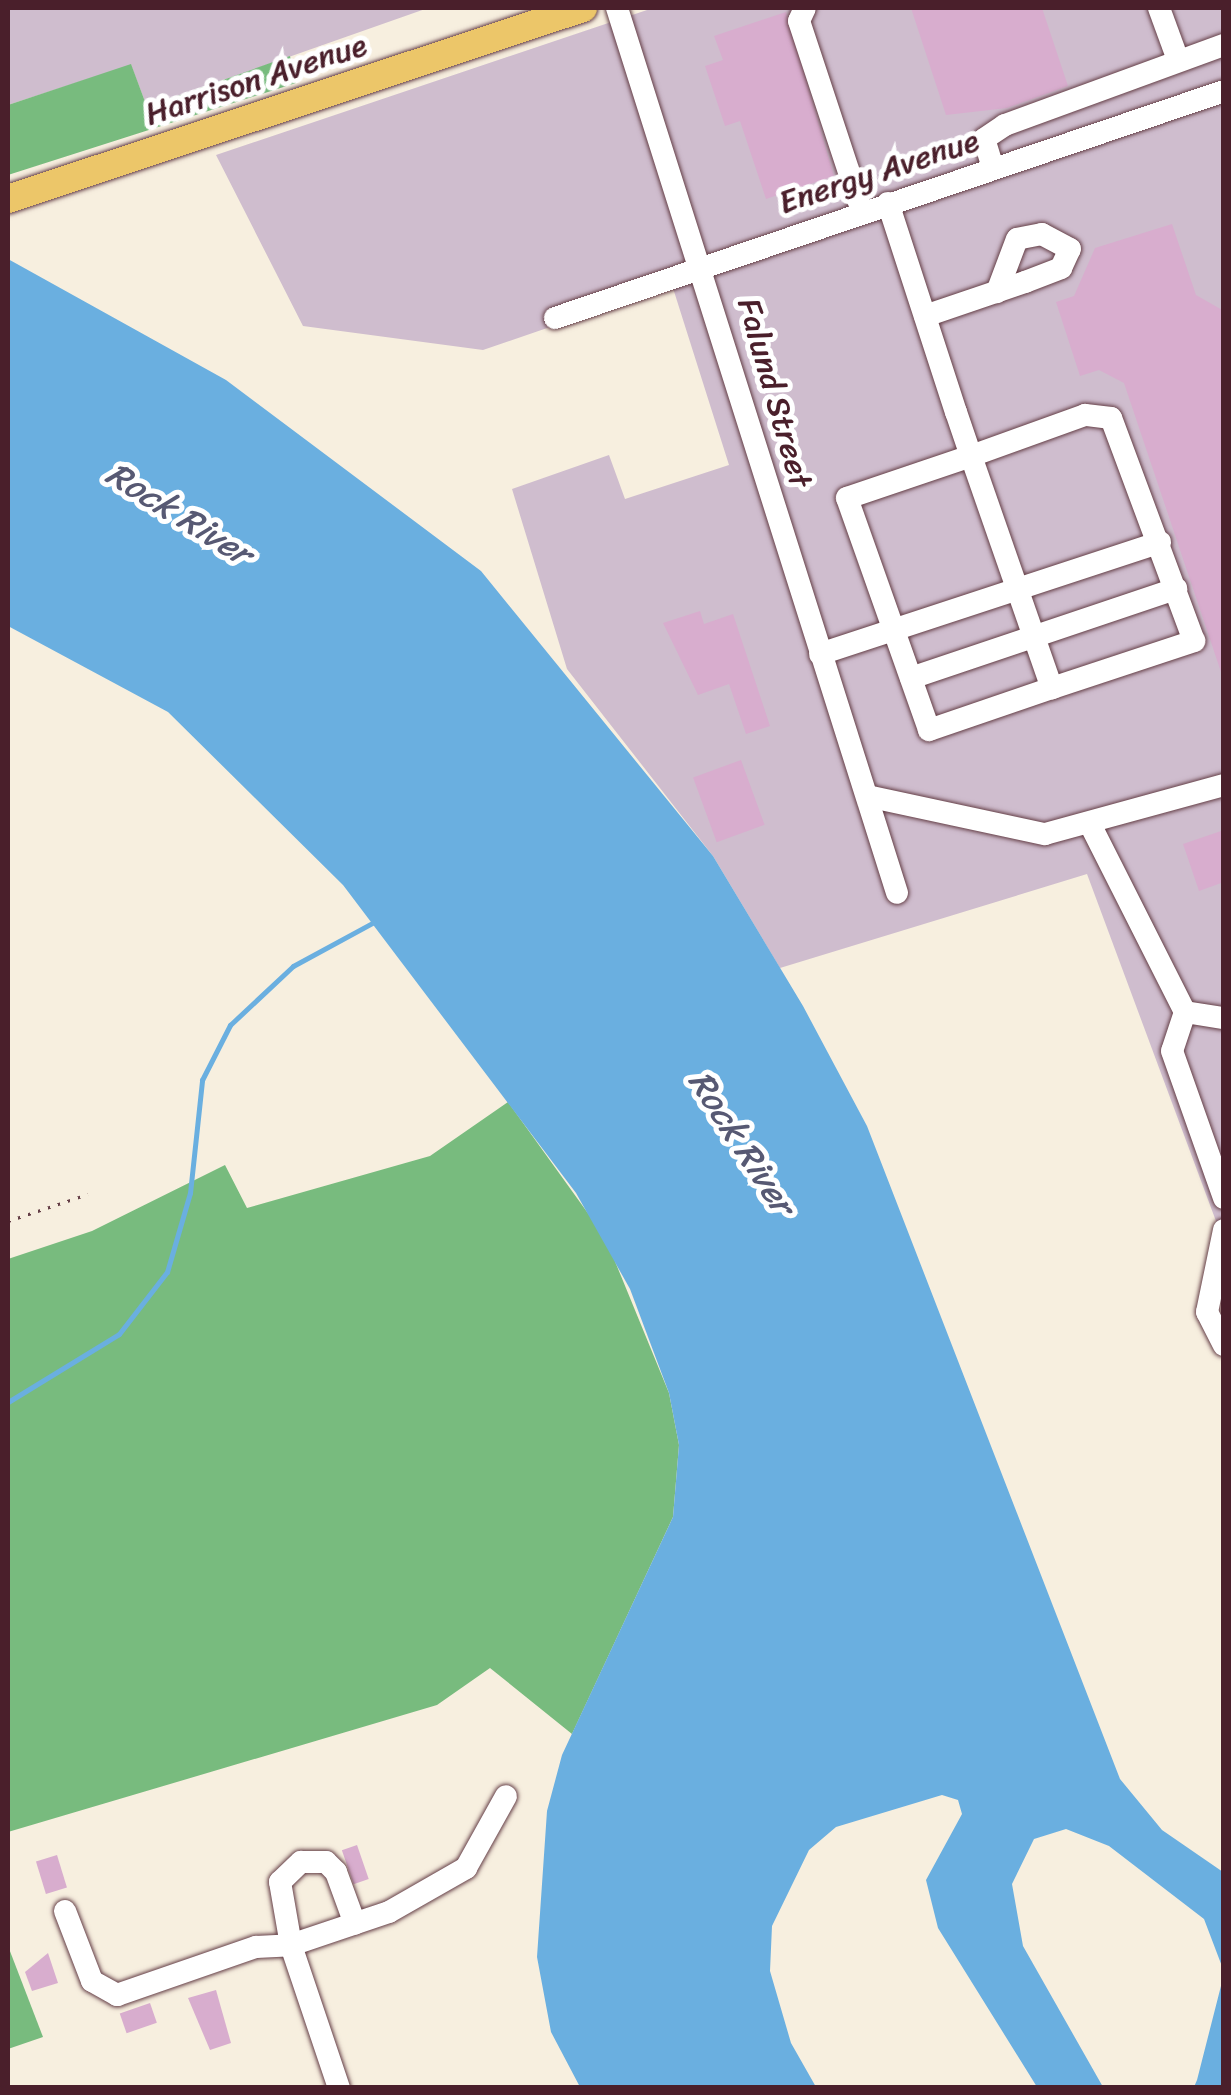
<!DOCTYPE html>
<style>
body{margin:0}
#map{position:relative;width:1231px;height:2095px;overflow:hidden;background:#f7efdf;font-family:Sriracha,sans-serif}
div>[style]{position:absolute}
.industrial>*{inset:0;background:#cfbdce}
.forest>*{inset:0;background:#78bb7e}
.water>*{inset:0;background:#6aafe0}
.stream>*{height:5px;margin:-2.5px;padding:0 2.5px;transform-origin:2.5px;border-radius:2.5px;background:#6aafe0}
.building>*{inset:0;background:#d8adce;transform-origin:0 0}
.path>*{height:2.5px;margin-top:-1.25px;transform-origin:0;background:repeating-linear-gradient(90deg,#643e46 0 2.5px,transparent 0 10.5px)}
.roads{filter:drop-shadow(0 0 2px #643e46) drop-shadow(0 0 2px #643e46)}
.minor>*{height:22px;margin:-11px;padding:0 11px;transform-origin:11px;border-radius:11px;background:#fff}
.major>*{height:28px;margin:-14px;padding:0 14px;transform-origin:14px;border-radius:14px;background:#ecc669}
span{translate:-50% -50%;white-space:nowrap;text-align:center;line-height:1.15;-webkit-text-stroke:10px #fff;paint-order:stroke}
.street-label{font-size:32px;color:#4a1f2b}
.water-label{font-size:35px;color:#575973;font-style:italic}
.frame{position:absolute;inset:0;border:10px solid #4a1f2b;pointer-events:none}
</style>
<div id="map">
<div class="industrial">
<div style="clip-path:polygon(8px 8px,428px 8px,147px 107px,131px 65px,8px 105px)"></div>
<div style="clip-path:polygon(653px 8px,1223px 8px,1223px 1240px,1087px 874px,780px 968px,713px 856px,567px 669px,512px 489px,609px 455px,625px 499px,729px 465px,672px 285px,483px 350px,303px 326px,216px 155px)"></div>
</div>
<div class="forest">
<div style="clip-path:polygon(290px 56px,296px 83px,8px 175px,8px 105px,131px 64px,147px 107px)"></div>
<div style="clip-path:polygon(508px 1102px,605px 1237px,669px 1393px,679px 1445px,673px 1517px,572px 1734px,490px 1668px,437px 1705px,8px 1832px,8px 1259px,92px 1231px,225px 1165px,247px 1208px,430px 1156px)"></div>
<div style="clip-path:polygon(8px 1946px,43px 2037px,8px 2049px)"></div>
</div>
<div class="water">
<div style="clip-path:polygon(8px 259px,226px 380px,481px 571px,713px 856px,803px 1006px,867px 1126px,1120px 1779px,1162px 1830px,1223px 1872px,1223px 1969px,1204px 1919px,1109px 1846px,1066px 1829px,1034px 1839px,1012px 1884px,1023px 1946px,1103px 2087px,1037px 2087px,938px 1928px,926px 1880px,962px 1814px,958px 1800px,942px 1795px,836px 1827px,809px 1850px,772px 1926px,770px 1971px,791px 2043px,816px 2087px,580px 2087px,551px 2032px,537px 1957px,547px 1811px,562px 1755px,673px 1517px,679px 1445px,669px 1393px,630px 1289px,576px 1193px,343px 885px,168px 712px,8px 626px)"></div>
<div style="clip-path:polygon(1223px 1978px,1223px 2087px,1194px 2087px,1197px 2080px)"></div>
</div>
<div class="stream">
<div style="left:8px;top:1402px;width:130px;rotate:-31.5deg"></div>
<div style="left:119px;top:1334px;width:78px;rotate:-52.3deg"></div>
<div style="left:167px;top:1272px;width:82px;rotate:-73.8deg"></div>
<div style="left:190px;top:1193px;width:114px;rotate:-83.9deg"></div>
<div style="left:202px;top:1080px;width:62px;rotate:-63deg"></div>
<div style="left:230px;top:1025px;width:86px;rotate:-43.1deg"></div>
<div style="left:293px;top:966px;width:92px;rotate:-28.5deg"></div>
</div>
<div class="building">
<div style="clip-path:polygon(911px 8px,1042px 8px,1068px 86px,1007px 108px,946px 115px)"></div>
<div style="clip-path:polygon(786px 12px,834px 176px,766px 199px,740px 121px,725px 126px,705px 66px,723px 60px,714px 36px)"></div>
<div style="clip-path:polygon(1172px 224px,1196px 295px,1224px 311px,1221px 672px,1124px 383px,1099px 370px,1080px 376px,1056px 302px,1074px 296px,1095px 248px)"></div>
<div style="clip-path:polygon(700px 611px,704px 624px,733px 614px,770px 726px,746px 734px,729px 684px,698px 695px,663px 623px)"></div>
<div style="left:741px;top:760px;width:69px;height:51px;rotate:70deg"></div>
<div style="clip-path:polygon(1224px 830px,1224px 882px,1199px 891px,1183px 844px)"></div>
<div style="left:357px;top:1845px;width:36px;height:16px;rotate:71deg"></div>
<div style="left:57px;top:1855px;width:34px;height:22px;rotate:73deg"></div>
<div style="clip-path:polygon(48px 1953px,58px 1983px,32px 1991px,25px 1972px)"></div>
<div style="clip-path:polygon(216px 1990px,231px 2043px,210px 2050px,188px 1998px)"></div>
<div style="left:150px;top:2003px;width:21px;height:32px;rotate:71deg"></div>
</div>
<div class="path">
<div style="left:8px;top:1221px;width:84px;rotate:-18.6deg"></div>
</div>
<div class="roads">
<div class="minor">
<div style="left:617px;top:8px;width:928px;rotate:72.44deg"></div>
<div style="left:805px;top:8px;width:14px;rotate:115deg"></div>
<div style="left:799px;top:21px;width:201px;rotate:71.7deg"></div>
<div style="left:1159px;top:8px;width:55px;rotate:69.9deg"></div>
<div style="left:993px;top:168px;width:30px;rotate:-107deg"></div>
<div style="left:984px;top:139px;width:25px;rotate:-34deg"></div>
<div style="left:1005px;top:125px;width:233px;rotate:-20.1deg"></div>
<div style="left:888px;top:203px;width:220px;rotate:72deg"></div>
<div style="left:956px;top:412px;width:46px;rotate:71.2deg"></div>
<div style="left:971px;top:456px;width:246px;rotate:70.8deg"></div>
<div style="left:1052px;top:688px;width:150px;rotate:-18.3deg"></div>
<div style="left:1194px;top:641px;width:238px;rotate:-110.4deg"></div>
<div style="left:1111px;top:418px;width:26px;rotate:-173deg"></div>
<div style="left:1085px;top:415px;width:121px;rotate:160.2deg"></div>
<div style="left:971px;top:456px;width:131px;rotate:161.3deg"></div>
<div style="left:847px;top:498px;width:246px;rotate:70.5deg"></div>
<div style="left:929px;top:730px;width:130px;rotate:-18.9deg"></div>
<div style="left:925px;top:316px;width:106px;rotate:-18.8deg"></div>
<div style="left:1025px;top:282px;width:39px;rotate:-21deg"></div>
<div style="left:1061px;top:268px;width:21px;rotate:-65deg"></div>
<div style="left:1070px;top:249px;width:32px;rotate:-152deg"></div>
<div style="left:1042px;top:234px;width:25px;rotate:169deg"></div>
<div style="left:1017px;top:239px;width:57px;rotate:110.7deg"></div>
<div style="left:555px;top:318px;width:706px;rotate:-18.74deg"></div>
<div style="left:820px;top:654px;width:358px;rotate:-18.2deg"></div>
<div style="left:911px;top:678px;width:280px;rotate:-18.6deg"></div>
<div style="left:867px;top:796px;width:182px;rotate:12.1deg"></div>
<div style="left:1045px;top:834px;width:186px;rotate:-15.3deg"></div>
<div style="left:1092px;top:828px;width:206px;rotate:63.2deg"></div>
<div style="left:1185px;top:1012px;width:41px;rotate:108.4deg"></div>
<div style="left:1172px;top:1051px;width:156px;rotate:70.5deg"></div>
<div style="left:1185px;top:1012px;width:39px;rotate:9deg"></div>
<div style="left:1224px;top:1230px;width:84px;rotate:101.7deg"></div>
<div style="left:1207px;top:1312px;width:37px;rotate:63deg"></div>
<div style="left:65px;top:1911px;width:75px;rotate:68.9deg"></div>
<div style="left:92px;top:1981px;width:29px;rotate:29deg"></div>
<div style="left:117px;top:1995px;width:147px;rotate:-19.1deg"></div>
<div style="left:256px;top:1947px;width:35px;rotate:-3deg"></div>
<div style="left:291px;top:1945px;width:64px;rotate:-99.9deg"></div>
<div style="left:280px;top:1882px;width:29px;rotate:-44deg"></div>
<div style="left:301px;top:1862px;width:25px"></div>
<div style="left:326px;top:1862px;width:14px;rotate:45deg"></div>
<div style="left:336px;top:1872px;width:55px;rotate:69.9deg"></div>
<div style="left:339px;top:2088px;width:151px;rotate:-108.6deg"></div>
<div style="left:291px;top:1945px;width:103px;rotate:-18.6deg"></div>
<div style="left:389px;top:1912px;width:89px;rotate:-29.7deg"></div>
<div style="left:466px;top:1868px;width:82px;rotate:-60.9deg"></div>
</div>
<div class="major">
<div style="left:8px;top:199px;width:606px;rotate:-18.38deg"></div>
</div>
</div>
<div class="street-label">
<span style="left:256px;top:80px;rotate:-18deg">Harrison Avenue</span>
<span style="left:879px;top:172px;rotate:-18deg">Energy Avenue</span>
<span style="left:774px;top:393px;rotate:74deg">Falund Street</span>
</div>
<div class="water-label">
<span style="left:179px;top:513px;rotate:32deg">Rock River</span>
<span style="left:742px;top:1142px;rotate:57deg">Rock River</span>
</div>
<div class="frame"></div>
</div>
